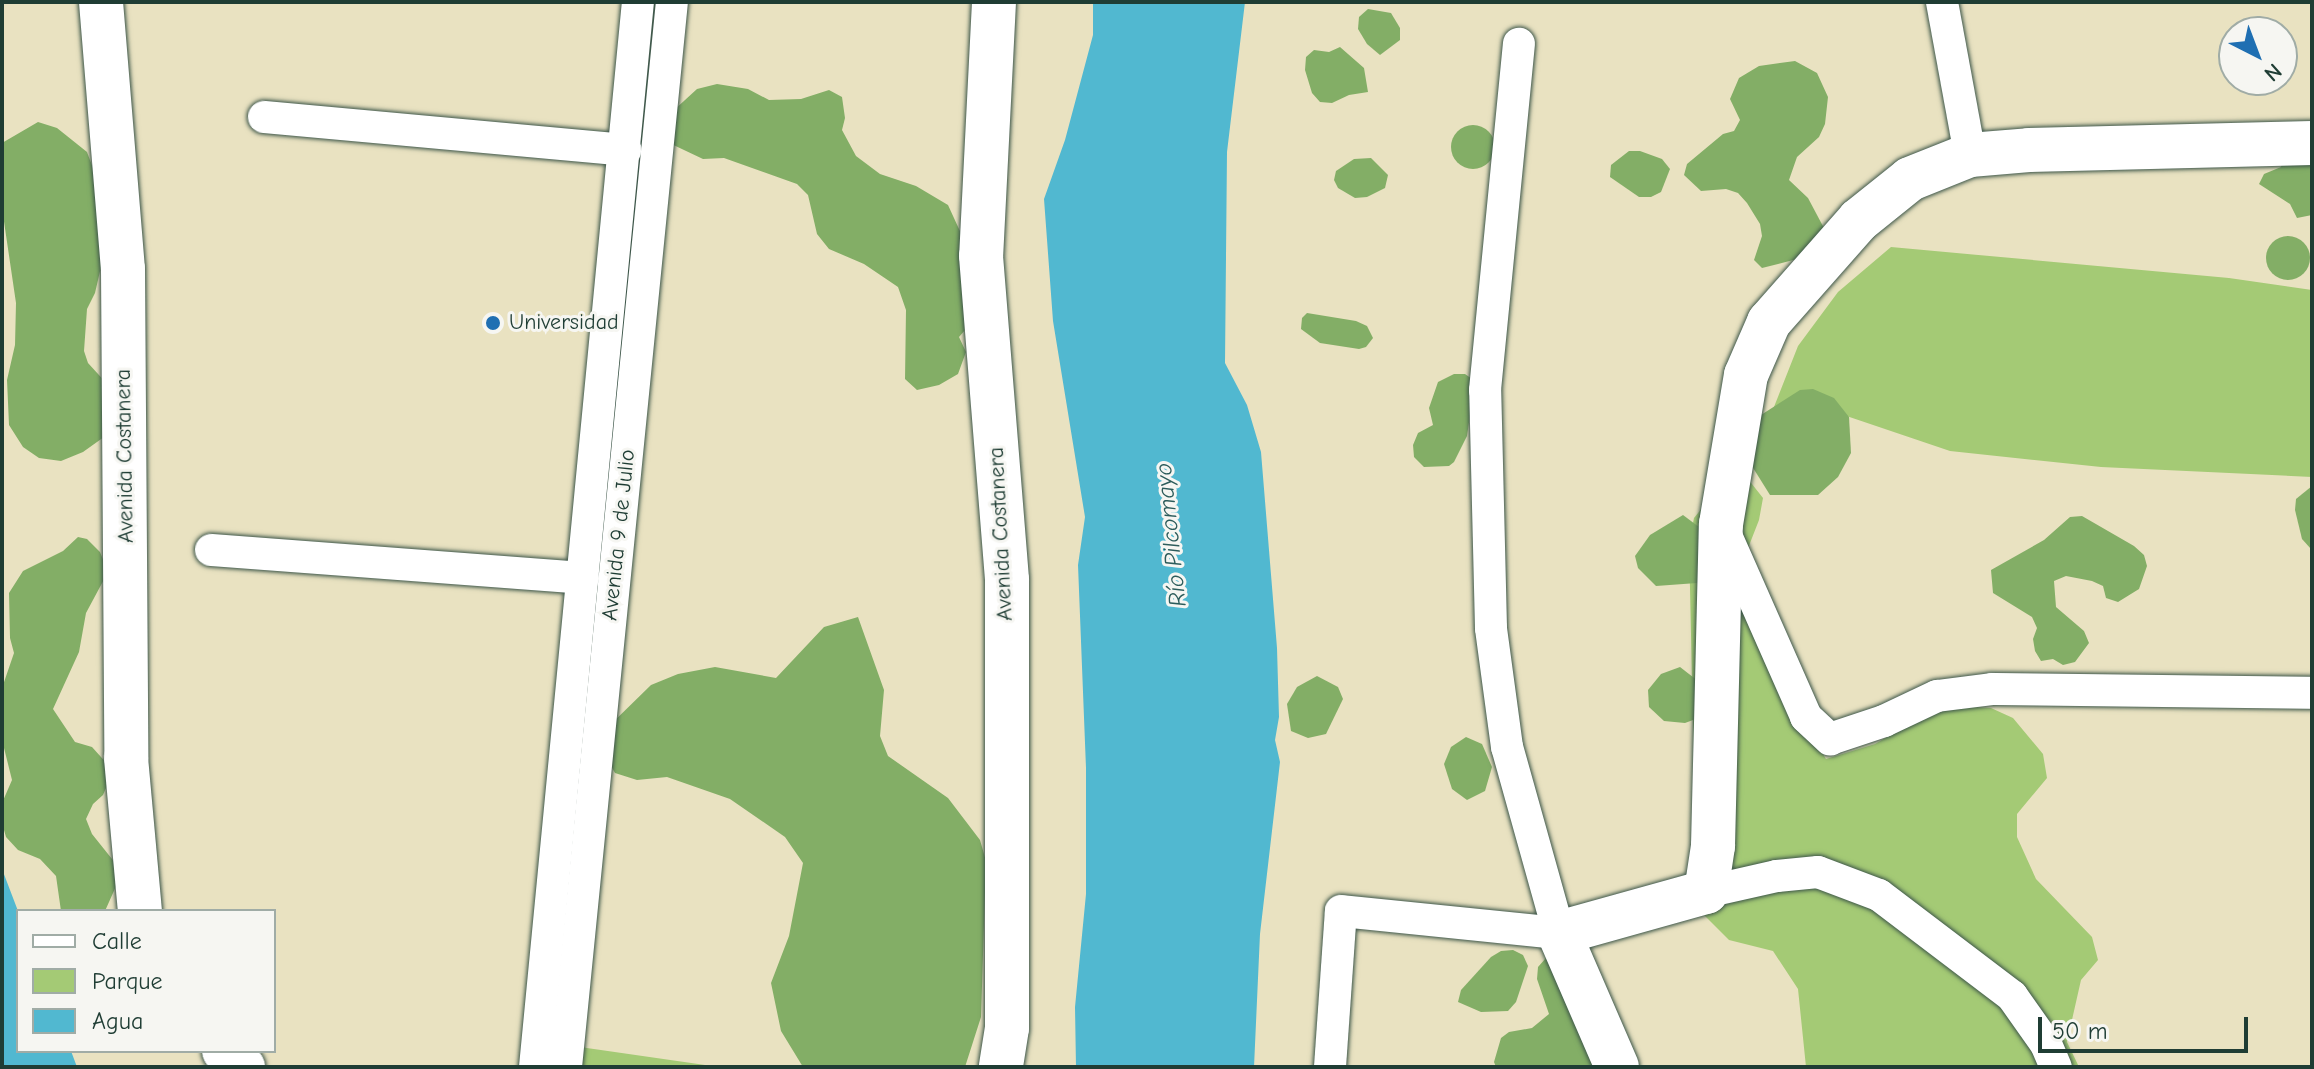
<!DOCTYPE html>
<meta charset="utf-8">
<style>
body{margin:0}
#map{position:relative;width:2314px;height:1069px;overflow:hidden;background:#e9e2c1;font-family:"Comic Neue",sans-serif}
div>[style]{position:absolute}
.green>*{inset:0;background:#a4ca75}
.forest>*{inset:0;background:#83ae66}
.round{border-radius:50%}
.water>*{inset:0;background:#51b8d0}
.roads{filter:drop-shadow(0 0 2px #3d5649) drop-shadow(0 0 2px #3d5649)}
.street>*{height:32px;margin:-16px;padding:0 16px;transform-origin:16px;border-radius:16px;background:#fff}
.secondary>*{height:44px;margin:-22px;padding:0 22px;transform-origin:22px;border-radius:22px;background:#fff}
.dots>*{width:22px;height:22px;translate:-50% -50%;box-sizing:border-box;border:4px solid #f6f6f2;border-radius:50%}
span{translate:-50% -50%;white-space:nowrap;text-align:center;line-height:1.15;-webkit-text-stroke:6px #f6f6f2;paint-order:stroke}
.poi-label{font-size:22px;color:#1f3d34}
.left{translate:0 -50%;text-align:left}
.street-label{font-size:22px;color:#1f3d34}
.water-label{font-size:24px;color:#2c5c5b;font-style:italic}
.frame{position:absolute;inset:0;border:4px solid #1f3d34;pointer-events:none}
.legend{position:absolute;left:16px;top:909px;width:260px;height:144px;box-sizing:border-box;background:#f6f6f2;border:2px solid #a0aca6;margin:0;padding:10px 14px;list-style:none;font-size:24px;color:#1f3d34}
.legend li{display:flex;align-items:center;gap:16px;height:40px}
.legend b{width:40px;border:2px solid #a0aca6}
.north{position:absolute;left:2218px;top:16px;width:80px;height:80px;box-sizing:border-box;background:#f6f6f2;border:2px solid #a0aca6;border-radius:50%;rotate:138deg;font-size:22px;font-weight:700;line-height:32px;text-align:center;color:#1f3d34}
.north::after{content:'';display:block;margin:auto;width:28px;height:36px;background:#1f6fb2;clip-path:polygon(50% 0,100% 100%,50% 72%,0 100%)}
.scale{position:absolute;left:2038px;top:1017px;width:210px;height:36px;box-sizing:border-box;border:4px solid #1f3d34;border-top:0;padding-left:10px;font-size:24px;line-height:28px;white-space:nowrap;color:#1f3d34;-webkit-text-stroke:6px #f6f6f2;paint-order:stroke}
</style>
<div id="map">
<div class="green">
<div style="clip-path:polygon(1891px 247px,2229px 278px,2312px 290px,2312px 477px,2101px 467px,1950px 451px,1814px 405px,1770px 417px,1798px 346px,1838px 292px)"></div>
<div style="clip-path:polygon(1748px 479px,1763px 498px,1759px 520px,1743px 561px,1776px 678px,1826px 759px,1875px 744px,1942px 705px,1991px 708px,2013px 718px,2043px 754px,2047px 778px,2017px 814px,2017px 837px,2036px 879px,2092px 937px,2098px 960px,2081px 980px,2067px 1042px,2079px 1067px,1806px 1067px,1798px 989px,1773px 951px,1729px 940px,1697px 908px,1689px 543px,1694px 518px,1724px 481px)"></div>
<div style="clip-path:polygon(573px 1046px,719px 1067px,572px 1067px)"></div>
</div>
<div class="forest">
<div style="clip-path:polygon(1368px 9px,1391px 13px,1400px 28px,1400px 40px,1380px 55px,1367px 44px,1358px 29px,1359px 17px)"></div>
<div style="clip-path:polygon(1340px 47px,1364px 68px,1368px 92px,1349px 95px,1332px 103px,1320px 102px,1312px 93px,1305px 70px,1306px 57px,1314px 50px,1329px 52px)"></div>
<div style="clip-path:polygon(1795px 61px,1817px 73px,1828px 97px,1825px 124px,1819px 137px,1797px 157px,1789px 180px,1808px 198px,1825px 230px,1801px 258px,1762px 268px,1754px 260px,1762px 236px,1760px 224px,1747px 203px,1738px 193px,1726px 189px,1701px 191px,1684px 175px,1687px 164px,1723px 134px,1734px 131px,1740px 120px,1730px 99px,1739px 78px,1759px 66px)"></div>
<div style="clip-path:polygon(717px 84px,748px 89px,769px 100px,801px 99px,829px 90px,842px 97px,845px 118px,842px 130px,856px 156px,880px 174px,916px 186px,948px 205px,970px 253px,972px 322px,959px 337px,966px 352px,958px 374px,939px 385px,917px 390px,905px 379px,906px 310px,898px 287px,864px 264px,829px 249px,817px 234px,808px 195px,797px 184px,724px 158px,703px 159px,665px 141px,673px 111px,697px 89px)"></div>
<div style="clip-path:polygon(38px 122px,57px 128px,87px 152px,103px 195px,104px 254px,95px 293px,87px 309px,84px 351px,88px 363px,109px 386px,111px 432px,83px 452px,61px 461px,39px 458px,23px 447px,9px 425px,7px 380px,15px 345px,16px 303px,2px 208px,2px 143px)"></div>
<div class="round" style="left:1451px;top:125px;width:44px;height:44px"></div>
<div style="clip-path:polygon(1629px 151px,1640px 151px,1662px 159px,1670px 169px,1661px 192px,1651px 197px,1639px 197px,1610px 177px,1611px 165px)"></div>
<div style="clip-path:polygon(1371px 158px,1388px 175px,1385px 188px,1367px 197px,1355px 198px,1338px 188px,1334px 180px,1336px 171px,1354px 159px)"></div>
<div style="clip-path:polygon(2312px 158px,2312px 215px,2297px 218px,2290px 204px,2259px 184px,2264px 174px,2281px 167px,2282px 161px)"></div>
<div class="round" style="left:2266px;top:236px;width:44px;height:44px"></div>
<div style="clip-path:polygon(1307px 313px,1356px 321px,1367px 326px,1373px 338px,1366px 347px,1359px 349px,1320px 343px,1301px 329px,1302px 318px)"></div>
<div style="clip-path:polygon(1454px 374px,1465px 374px,1475px 381px,1467px 436px,1454px 462px,1449px 466px,1424px 467px,1414px 457px,1413px 445px,1418px 433px,1433px 425px,1429px 408px,1438px 382px)"></div>
<div style="clip-path:polygon(1813px 389px,1834px 398px,1849px 417px,1851px 453px,1838px 477px,1818px 495px,1770px 495px,1750px 463px,1761px 415px,1800px 390px)"></div>
<div style="clip-path:polygon(2312px 486px,2312px 548px,2311px 549px,2302px 539px,2295px 510px,2296px 499px)"></div>
<div style="clip-path:polygon(1683px 515px,1703px 530px,1706px 574px,1697px 583px,1656px 586px,1638px 568px,1635px 556px,1650px 535px)"></div>
<div style="clip-path:polygon(2082px 516px,2134px 546px,2144px 555px,2147px 566px,2139px 589px,2118px 602px,2106px 598px,2103px 586px,2092px 581px,2066px 576px,2054px 581px,2056px 607px,2084px 631px,2089px 643px,2075px 662px,2063px 665px,2053px 659px,2041px 661px,2035px 651px,2033px 639px,2037px 628px,2032px 617px,1993px 593px,1991px 570px,2044px 540px,2070px 517px)"></div>
<div style="clip-path:polygon(78px 537px,87px 539px,100px 552px,108px 572px,86px 613px,79px 652px,53px 709px,75px 742px,92px 747px,110px 767px,109px 781px,103px 795px,93px 804px,86px 819px,92px 834px,116px 864px,117px 884px,105px 911px,61px 911px,56px 876px,40px 859px,18px 850px,6px 837px,2px 823px,2px 803px,12px 780px,2px 740px,2px 688px,14px 653px,10px 638px,9px 593px,23px 571px,63px 551px)"></div>
<div style="clip-path:polygon(858px 617px,884px 690px,880px 736px,888px 756px,948px 798px,980px 840px,986px 861px,981px 1017px,965px 1067px,803px 1067px,781px 1031px,771px 983px,789px 936px,803px 863px,785px 837px,730px 799px,667px 777px,637px 780px,615px 773px,605px 755px,606px 729px,651px 685px,678px 674px,715px 667px,776px 678px,824px 627px)"></div>
<div style="clip-path:polygon(1680px 667px,1698px 681px,1701px 717px,1685px 723px,1664px 721px,1649px 707px,1648px 690px,1661px 674px)"></div>
<div style="clip-path:polygon(1317px 676px,1338px 687px,1343px 699px,1326px 734px,1308px 738px,1291px 731px,1287px 704px,1297px 687px)"></div>
<div style="clip-path:polygon(1466px 737px,1482px 744px,1492px 767px,1485px 791px,1467px 800px,1452px 789px,1444px 764px,1451px 747px)"></div>
<div style="clip-path:polygon(1513px 950px,1523px 955px,1528px 966px,1516px 1002px,1508px 1011px,1481px 1012px,1458px 1002px,1461px 990px,1491px 957px,1501px 951px)"></div>
<div style="clip-path:polygon(1553px 950px,1618px 1067px,1496px 1067px,1494px 1062px,1501px 1038px,1509px 1032px,1532px 1028px,1549px 1014px,1537px 979px,1538px 967px)"></div>
</div>
<div class="water">
<div style="clip-path:polygon(1093px 2px,1245px 2px,1227px 152px,1225px 363px,1247px 405px,1261px 452px,1277px 648px,1279px 717px,1275px 740px,1280px 762px,1260px 934px,1254px 1067px,1076px 1067px,1075px 1007px,1086px 894px,1086px 768px,1078px 565px,1085px 517px,1053px 321px,1044px 199px,1065px 140px,1093px 35px)"></div>
<div style="clip-path:polygon(2px 869px,18px 911px,18px 1051px,71px 1051px,77px 1067px,2px 1067px)"></div>
</div>
<div class="roads">
<div class="street">
<div style="left:1942px;top:2px;width:156px;rotate:79.6deg"></div>
<div style="left:264px;top:117px;width:363px;rotate:5.2deg"></div>
<div style="left:1725px;top:533px;width:201px;rotate:66.2deg"></div>
<div style="left:1806px;top:717px;width:33px;rotate:43deg"></div>
<div style="left:1830px;top:739px;width:57px;rotate:-18.4deg"></div>
<div style="left:1884px;top:721px;width:59px;rotate:-25.3deg"></div>
<div style="left:1937px;top:696px;width:55px;rotate:-7.3deg"></div>
<div style="left:1992px;top:689px;width:320px;rotate:0.7deg"></div>
<div style="left:211px;top:550px;width:373px;rotate:4.3deg"></div>
<div style="left:1706px;top:892px;width:73px;rotate:-12.7deg"></div>
<div style="left:1777px;top:876px;width:41px;rotate:-5.6deg"></div>
<div style="left:1818px;top:872px;width:65px;rotate:20.7deg"></div>
<div style="left:1879px;top:895px;width:167px;rotate:37.2deg"></div>
<div style="left:2012px;top:996px;width:59px;rotate:54.7deg"></div>
<div style="left:2046px;top:1044px;width:25px;rotate:67deg"></div>
<div style="left:535px;top:1067px;width:1070px;rotate:-84.48deg"></div>
<div style="left:566px;top:1067px;width:1070px;rotate:-84.32deg"></div>
<div style="left:1330px;top:1067px;width:156px;rotate:-86deg"></div>
<div style="left:1341px;top:911px;width:219px;rotate:5.8deg"></div>
<div style="left:1559px;top:933px;width:193px;rotate:-105.6deg"></div>
<div style="left:1507px;top:747px;width:120px;rotate:-97.7deg"></div>
<div style="left:1491px;top:628px;width:238px;rotate:-91.4deg"></div>
<div style="left:1485px;top:390px;width:348px;rotate:-84.4deg"></div>
</div>
<div class="secondary">
<div style="left:101px;top:2px;width:268px;rotate:85.3deg"></div>
<div style="left:123px;top:269px;width:489px;rotate:89.6deg"></div>
<div style="left:126px;top:758px;width:154px;rotate:84.8deg"></div>
<div style="left:994px;top:2px;width:254px;rotate:92.9deg"></div>
<div style="left:981px;top:256px;width:325px;rotate:85.4deg"></div>
<div style="left:1007px;top:580px;width:448px;rotate:90deg"></div>
<div style="left:1007px;top:1028px;width:39px;rotate:99deg"></div>
<div style="left:224px;top:1051px;width:25px;rotate:40deg"></div>
<div style="left:1617px;top:1067px;width:146px;rotate:-113.4deg"></div>
<div style="left:1559px;top:933px;width:153px;rotate:-15.6deg"></div>
<div style="left:1706px;top:892px;width:47px;rotate:-81.3deg"></div>
<div style="left:1713px;top:846px;width:322px;rotate:-88.6deg"></div>
<div style="left:1721px;top:524px;width:151px;rotate:-80.5deg"></div>
<div style="left:1746px;top:375px;width:58px;rotate:-66.5deg"></div>
<div style="left:1769px;top:322px;width:136px;rotate:-48.6deg"></div>
<div style="left:1859px;top:220px;width:65px;rotate:-38.8deg"></div>
<div style="left:1910px;top:179px;width:65px;rotate:-21.8deg"></div>
<div style="left:1970px;top:155px;width:59px;rotate:-4.8deg"></div>
<div style="left:2029px;top:150px;width:283px;rotate:-1.4deg"></div>
</div>
</div>
<div class="dots">
<div style="left:493px;top:323px;background:#1f6fb2"></div>
</div>
<div class="poi-label">
<span class="left" style="left:509px;top:323px">Universidad</span>
</div>
<div class="street-label">
<span style="left:125px;top:456px;rotate:-91deg">Avenida Costanera</span>
<span style="left:1001px;top:534px;rotate:-93deg">Avenida Costanera</span>
<span style="left:619px;top:535px;rotate:-84deg">Avenida 9 de Julio</span>
</div>
<div class="water-label">
<span style="left:1171px;top:535px;rotate:-96deg">Río Pilcomayo</span>
</div>
<div class="frame"></div>
<ul class="legend">
<li><b style="height:10px;background:#fff"></b>Calle</li>
<li><b style="height:22px;background:#a4ca75"></b>Parque</li>
<li><b style="height:22px;background:#51b8d0"></b>Agua</li>
</ul>
<div class="north">N</div>
<div class="scale">50 m</div>
</div>
